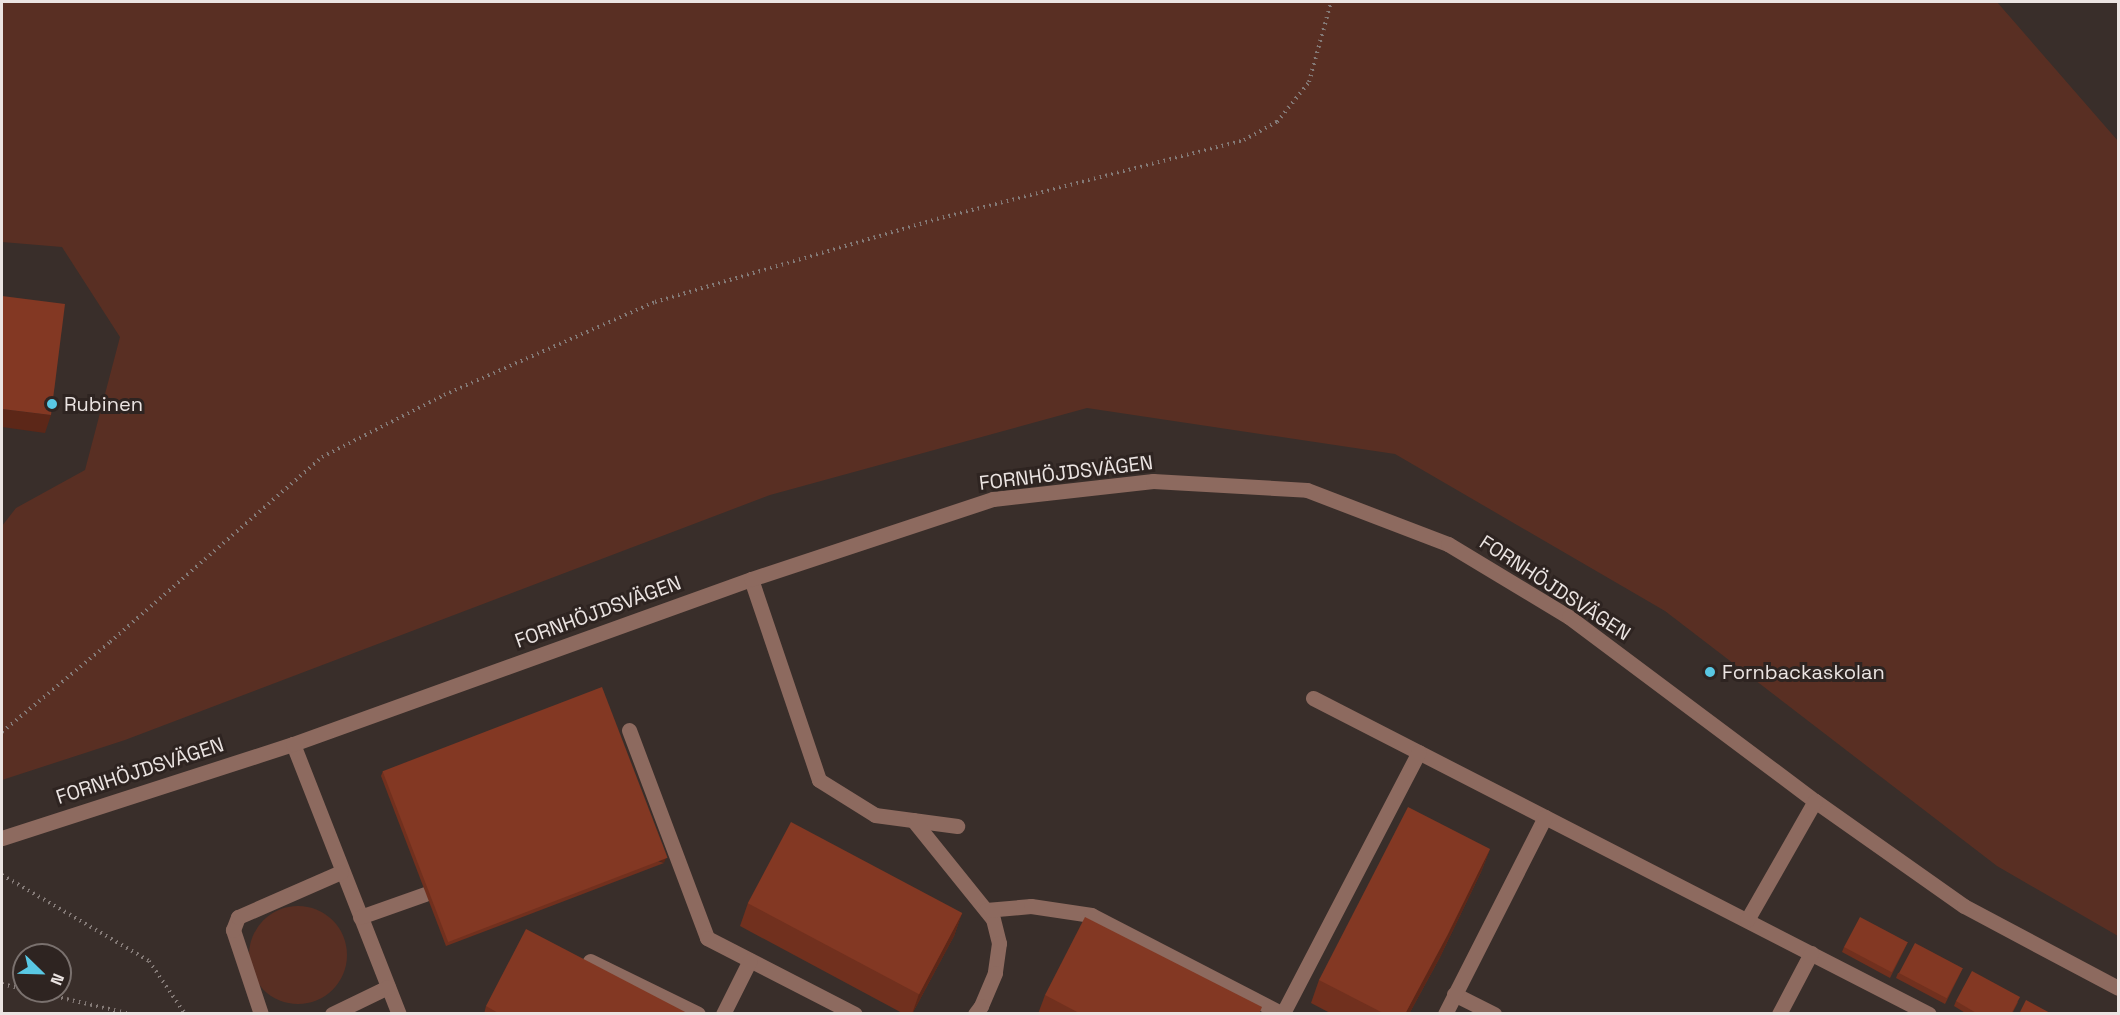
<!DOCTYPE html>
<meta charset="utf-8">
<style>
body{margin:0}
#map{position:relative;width:2120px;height:1015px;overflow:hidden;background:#392e2a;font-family:"Space Grotesk",sans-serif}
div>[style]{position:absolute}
.green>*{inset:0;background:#592f23}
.round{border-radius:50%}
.path>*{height:4px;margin-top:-2px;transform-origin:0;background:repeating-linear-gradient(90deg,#847a77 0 1.5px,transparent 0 6px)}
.minor>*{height:15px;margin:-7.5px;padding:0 7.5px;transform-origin:7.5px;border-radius:7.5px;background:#8d6a5f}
.wall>*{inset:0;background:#71301e}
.shaded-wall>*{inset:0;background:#5c2718;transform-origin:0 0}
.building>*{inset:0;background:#833823;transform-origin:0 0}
.dots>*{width:16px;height:16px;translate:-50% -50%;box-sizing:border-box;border:3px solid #2e2421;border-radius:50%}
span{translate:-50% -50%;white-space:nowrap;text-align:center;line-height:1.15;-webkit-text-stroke:6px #2e2421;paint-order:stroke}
.poi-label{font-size:20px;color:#ebe4e2}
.left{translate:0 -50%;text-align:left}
.street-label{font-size:20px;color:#ebe4e2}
.frame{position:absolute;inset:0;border:3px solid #ebe4e2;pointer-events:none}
.north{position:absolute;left:12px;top:943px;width:60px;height:60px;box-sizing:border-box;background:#2e2421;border:2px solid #7a716e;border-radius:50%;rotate:113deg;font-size:16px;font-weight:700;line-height:24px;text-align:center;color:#ebe4e2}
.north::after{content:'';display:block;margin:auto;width:21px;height:27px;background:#59c8e4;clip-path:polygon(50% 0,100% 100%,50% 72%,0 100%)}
</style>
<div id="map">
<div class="green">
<div style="clip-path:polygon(2px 2px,1997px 2px,2118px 141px,2118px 936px,1997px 866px,1665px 611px,1395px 454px,1087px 408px,770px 495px,125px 740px,2px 780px,2px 526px,16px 508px,85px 470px,120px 337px,62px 247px,2px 242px)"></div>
<div class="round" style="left:249px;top:906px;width:98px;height:98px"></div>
</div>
<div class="path">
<div style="left:2px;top:732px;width:141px;rotate:-39.8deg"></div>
<div style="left:110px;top:642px;width:281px;rotate:-41.1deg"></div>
<div style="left:322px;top:457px;width:137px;rotate:-26.9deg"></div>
<div style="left:444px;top:395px;width:231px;rotate:-23.8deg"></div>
<div style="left:655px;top:302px;width:294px;rotate:-16.4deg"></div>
<div style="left:937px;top:219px;width:317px;rotate:-14.4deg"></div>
<div style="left:1244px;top:140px;width:38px;rotate:-29deg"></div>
<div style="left:1277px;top:122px;width:51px;rotate:-51.3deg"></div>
<div style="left:1309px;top:82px;width:83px;rotate:-74.6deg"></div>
<div style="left:2px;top:875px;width:170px;rotate:30.3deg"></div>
<div style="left:149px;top:961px;width:64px;rotate:55.8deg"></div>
<div style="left:2px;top:984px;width:23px;rotate:13deg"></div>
<div style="left:32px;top:991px;width:102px;rotate:13.1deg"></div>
</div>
<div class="minor">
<div style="left:751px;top:579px;width:212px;rotate:71.3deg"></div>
<div style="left:819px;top:780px;width:66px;rotate:32deg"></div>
<div style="left:875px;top:815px;width:83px;rotate:7.6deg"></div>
<div style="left:1313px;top:698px;width:692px;rotate:27.16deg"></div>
<div style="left:629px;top:730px;width:222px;rotate:69.4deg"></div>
<div style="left:707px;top:938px;width:166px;rotate:27.2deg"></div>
<div style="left:293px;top:744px;width:290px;rotate:68.6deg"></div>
<div style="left:913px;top:820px;width:127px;rotate:51.1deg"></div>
<div style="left:993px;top:919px;width:25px;rotate:76deg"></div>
<div style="left:999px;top:943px;width:30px;rotate:98deg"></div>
<div style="left:995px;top:973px;width:36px;rotate:113deg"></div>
<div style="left:981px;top:1006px;width:10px;rotate:127deg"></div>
<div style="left:2px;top:838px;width:306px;rotate:-17.9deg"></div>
<div style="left:293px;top:744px;width:487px;rotate:-19.8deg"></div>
<div style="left:751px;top:579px;width:255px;rotate:-18.3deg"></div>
<div style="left:993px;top:499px;width:161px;rotate:-6.4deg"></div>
<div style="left:1153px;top:481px;width:154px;rotate:3.3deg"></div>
<div style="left:1307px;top:490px;width:151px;rotate:21deg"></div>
<div style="left:1448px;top:544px;width:141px;rotate:31.1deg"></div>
<div style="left:1569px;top:617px;width:307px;rotate:36.8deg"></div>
<div style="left:1815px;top:801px;width:182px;rotate:35.2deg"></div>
<div style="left:1964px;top:906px;width:174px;rotate:28deg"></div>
<div style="left:986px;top:910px;width:45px;rotate:-5.1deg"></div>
<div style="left:1031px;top:906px;width:61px;rotate:8.5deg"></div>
<div style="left:1091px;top:915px;width:216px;rotate:27.3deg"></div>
<div style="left:360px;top:917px;width:69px;rotate:-19.5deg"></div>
<div style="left:1747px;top:920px;width:137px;rotate:-60.3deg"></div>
<div style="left:590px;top:961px;width:120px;rotate:26.1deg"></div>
<div style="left:1454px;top:994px;width:45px;rotate:26.6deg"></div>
<div style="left:1283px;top:1013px;width:294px;rotate:-62.5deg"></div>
<div style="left:261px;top:1014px;width:89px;rotate:-108.4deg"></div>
<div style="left:233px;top:930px;width:14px;rotate:-69deg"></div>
<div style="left:238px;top:917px;width:112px;rotate:-23.6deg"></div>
<div style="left:332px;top:1014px;width:62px;rotate:-25.7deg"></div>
<div style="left:723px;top:1014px;width:60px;rotate:-63.4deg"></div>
<div style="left:1445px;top:1014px;width:221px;rotate:-63.1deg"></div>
<div style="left:1779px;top:1014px;width:69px;rotate:-62.3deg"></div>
</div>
<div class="wall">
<div style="clip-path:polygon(383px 771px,664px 863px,446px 946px,381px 776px)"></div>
<div style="clip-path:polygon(1490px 849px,1481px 872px,1439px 959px,1409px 1014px,1332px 1014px,1311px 1003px,1319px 980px)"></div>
<div style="clip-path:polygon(748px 903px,962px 913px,954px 936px,912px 1014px,904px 1014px,740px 926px)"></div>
<div style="clip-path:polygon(1908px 942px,1890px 978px,1842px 952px,1844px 947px)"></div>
<div style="clip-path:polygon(1963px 968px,1945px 1004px,1896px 978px,1898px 973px)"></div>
<div style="clip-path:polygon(1045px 995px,1259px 1014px,1038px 1014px)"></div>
<div style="clip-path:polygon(1956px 1001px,2018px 1002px,2012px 1014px,1967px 1014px,1954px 1006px)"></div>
<div style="clip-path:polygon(486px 1006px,689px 1014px,484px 1014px)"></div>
</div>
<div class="shaded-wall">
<div style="clip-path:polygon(2px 409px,51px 415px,45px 433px,2px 427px)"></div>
<div style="clip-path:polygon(1490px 849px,1481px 872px,1439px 959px,1409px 1014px,1405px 1014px)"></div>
<div style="left:666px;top:858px;width:5px;height:234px;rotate:112deg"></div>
<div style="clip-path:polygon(962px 913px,954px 936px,912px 1014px,919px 994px)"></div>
</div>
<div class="building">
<div style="clip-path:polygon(2px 296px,65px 304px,51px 415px,2px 409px)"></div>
<div style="left:602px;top:687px;width:183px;height:235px;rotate:69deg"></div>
<div style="clip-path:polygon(1408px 807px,1490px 849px,1447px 936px,1405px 1014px,1385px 1014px,1319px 980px)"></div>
<div style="left:791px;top:822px;width:194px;height:92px;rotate:28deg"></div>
<div style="clip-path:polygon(1085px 917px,1262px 1007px,1259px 1014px,1081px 1014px,1045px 995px)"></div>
<div style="left:1860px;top:917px;width:54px;height:34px;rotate:28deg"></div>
<div style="clip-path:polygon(526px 929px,689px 1014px,500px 1014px,486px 1006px)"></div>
<div style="left:1915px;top:943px;width:54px;height:34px;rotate:28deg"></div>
<div style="clip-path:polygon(1972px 971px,2020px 997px,2011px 1014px,1978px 1014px,1956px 1001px)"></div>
<div style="clip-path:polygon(2026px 1000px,2052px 1014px,2019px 1014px)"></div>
</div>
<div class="dots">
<div style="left:52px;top:404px;background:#59c8e4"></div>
<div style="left:1710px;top:672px;background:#59c8e4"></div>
</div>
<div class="poi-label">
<span class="left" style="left:64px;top:404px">Rubinen</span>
<span class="left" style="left:1722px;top:672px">Fornbackaskolan</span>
</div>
<div class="street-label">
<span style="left:1066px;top:473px;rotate:-7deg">FORNHÖJDSVÄGEN</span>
<span style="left:1555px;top:588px;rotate:33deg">FORNHÖJDSVÄGEN</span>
<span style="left:598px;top:612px;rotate:-20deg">FORNHÖJDSVÄGEN</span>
<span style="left:140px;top:771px;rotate:-18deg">FORNHÖJDSVÄGEN</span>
</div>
<div class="frame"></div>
<div class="north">N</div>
</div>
